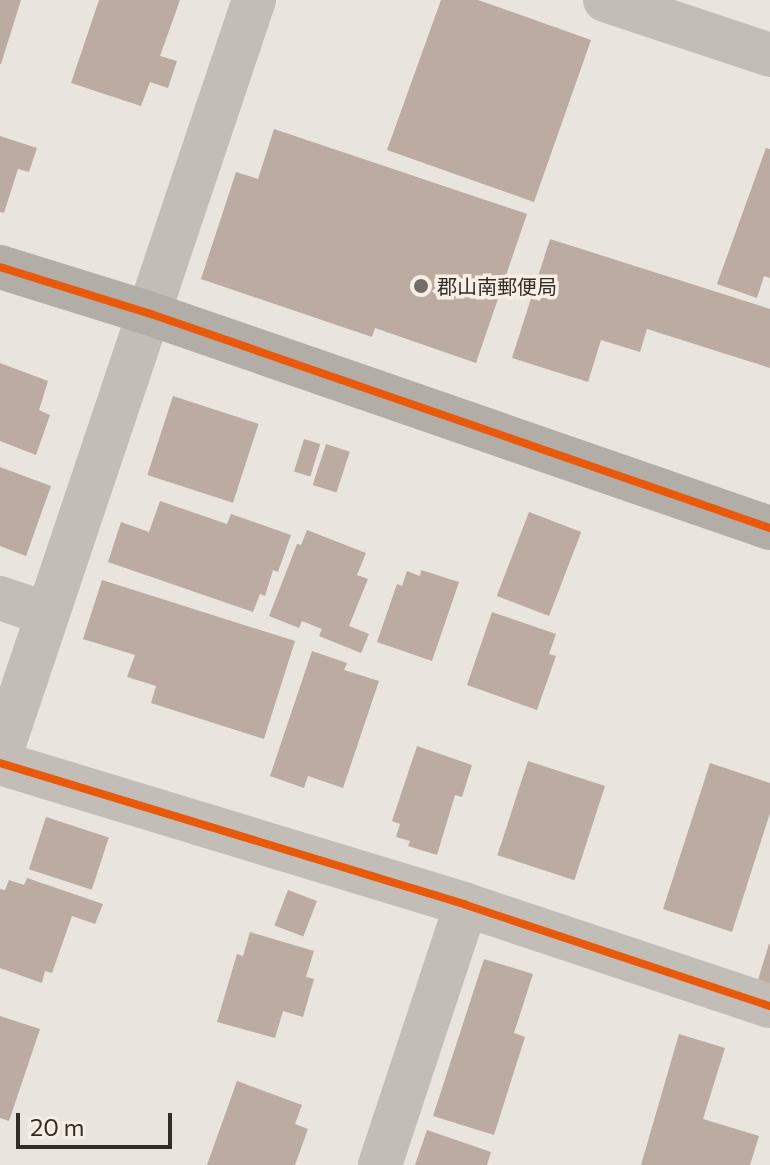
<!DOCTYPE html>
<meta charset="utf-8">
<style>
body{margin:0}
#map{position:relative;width:770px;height:1165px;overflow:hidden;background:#e9e5de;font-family:Commissioner,"Noto Sans JP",sans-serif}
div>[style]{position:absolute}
.building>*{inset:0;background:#bbaba1;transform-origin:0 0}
.street>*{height:44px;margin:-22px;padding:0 22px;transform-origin:22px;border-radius:22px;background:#c2bdb7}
.secondary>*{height:44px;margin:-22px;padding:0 22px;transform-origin:22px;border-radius:22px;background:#b3ada8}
.cycleway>*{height:8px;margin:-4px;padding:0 4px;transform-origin:4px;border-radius:4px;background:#e8590c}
.dots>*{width:22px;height:22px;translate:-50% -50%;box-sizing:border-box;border:4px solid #f7efe5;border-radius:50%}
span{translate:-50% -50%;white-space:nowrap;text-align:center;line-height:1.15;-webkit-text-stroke:7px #f7efe5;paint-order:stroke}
.poi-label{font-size:20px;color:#322b26}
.left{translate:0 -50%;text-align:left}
.scale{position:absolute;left:16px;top:1113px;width:156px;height:36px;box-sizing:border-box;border:4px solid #322b26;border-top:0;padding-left:10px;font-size:24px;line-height:28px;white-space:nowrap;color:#322b26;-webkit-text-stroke:6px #f7efe5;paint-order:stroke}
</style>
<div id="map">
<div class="building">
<div style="clip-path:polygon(0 0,21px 0,1px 64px,0 64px)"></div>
<div style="clip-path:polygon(99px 0,180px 0,160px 56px,177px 61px,168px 88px,150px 82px,141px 106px,71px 83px)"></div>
<div style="clip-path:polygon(441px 0,478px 0,591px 40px,534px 202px,387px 150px)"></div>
<div style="clip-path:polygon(274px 129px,527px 214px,476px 363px,375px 328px,372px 337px,201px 279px,236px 172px,258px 179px)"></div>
<div style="clip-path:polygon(0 136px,37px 148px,29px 172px,18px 169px,4px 213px,0 212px)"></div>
<div style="clip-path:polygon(766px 148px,770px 149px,770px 278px,764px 276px,757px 298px,717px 284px)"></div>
<div style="clip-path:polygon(550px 239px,770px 309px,770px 368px,647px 329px,640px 352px,601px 340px,588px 382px,512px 358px)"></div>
<div style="clip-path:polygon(0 363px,48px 381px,39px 410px,50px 415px,36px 455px,0 441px)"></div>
<div style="left:173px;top:396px;width:90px;height:83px;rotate:18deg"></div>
<div style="left:304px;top:439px;width:17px;height:34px;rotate:17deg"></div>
<div style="left:326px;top:444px;width:25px;height:43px;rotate:18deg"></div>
<div style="clip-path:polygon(0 467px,51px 486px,26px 556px,0 546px)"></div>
<div style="clip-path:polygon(160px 501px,227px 524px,231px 514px,291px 535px,278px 572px,273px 570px,265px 596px,260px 594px,253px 612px,108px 562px,121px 522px,149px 532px)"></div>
<div style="left:529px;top:512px;width:56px;height:90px;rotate:21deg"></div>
<div style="clip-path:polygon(307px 530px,366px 553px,357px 575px,368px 579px,349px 626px,369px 634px,361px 653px,319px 636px,322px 629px,302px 621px,299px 628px,269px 616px,297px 544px,301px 545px)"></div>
<div style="clip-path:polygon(421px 570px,459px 582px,432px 661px,377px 642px,397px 584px,402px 586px,407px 571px,420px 576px)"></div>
<div style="clip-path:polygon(102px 580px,295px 641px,264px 739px,151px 703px,156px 686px,127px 677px,135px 655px,83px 639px)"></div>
<div style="clip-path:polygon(492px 612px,556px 634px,549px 654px,556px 656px,537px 710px,467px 685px)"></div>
<div style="clip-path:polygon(312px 651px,347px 663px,344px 670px,379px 681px,343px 788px,308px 776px,304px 788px,270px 776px)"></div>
<div style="clip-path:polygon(417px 746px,472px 765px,462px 797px,455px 795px,437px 855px,408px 846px,410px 841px,396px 837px,400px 824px,392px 821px)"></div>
<div style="left:528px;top:761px;width:81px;height:99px;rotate:18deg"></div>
<div style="clip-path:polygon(710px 763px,770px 783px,770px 813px,732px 932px,663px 909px)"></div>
<div style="left:46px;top:817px;width:66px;height:55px;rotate:18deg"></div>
<div style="clip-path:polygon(27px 878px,103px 904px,95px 924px,72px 916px,52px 973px,45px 971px,42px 983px,0 968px,0 889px,5px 890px,9px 880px,24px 885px)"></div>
<div style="left:288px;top:890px;width:31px;height:38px;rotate:21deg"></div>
<div style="clip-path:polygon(250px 932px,314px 951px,306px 977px,314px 979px,303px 1017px,283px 1011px,275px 1038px,217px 1022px,237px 954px,243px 956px)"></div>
<div style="clip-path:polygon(769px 944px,770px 944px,770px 987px,757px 983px)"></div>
<div style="clip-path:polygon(484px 959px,533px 974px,514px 1033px,525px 1037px,494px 1135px,433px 1116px)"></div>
<div style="clip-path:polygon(0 1016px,40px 1029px,9px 1121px,0 1118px)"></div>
<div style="clip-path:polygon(679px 1034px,725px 1048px,703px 1119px,759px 1136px,750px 1165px,641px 1165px)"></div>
<div style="clip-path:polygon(237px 1081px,302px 1105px,295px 1124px,308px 1129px,295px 1165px,207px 1165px)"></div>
<div style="clip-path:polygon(427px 1130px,491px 1152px,487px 1165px,415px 1165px)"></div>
</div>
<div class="street">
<div style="left:605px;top:0;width:174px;rotate:18.4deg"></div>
<div style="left:0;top:598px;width:50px;rotate:18.8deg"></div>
<div style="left:0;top:756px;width:798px;rotate:-71.43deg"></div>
<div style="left:0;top:763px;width:487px;rotate:16.9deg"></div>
<div style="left:466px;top:905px;width:320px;rotate:18.4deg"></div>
<div style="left:380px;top:1165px;width:274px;rotate:-71.7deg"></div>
</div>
<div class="secondary">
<div style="left:0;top:267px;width:155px;rotate:17.3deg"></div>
<div style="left:148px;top:313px;width:658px;rotate:19.07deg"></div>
</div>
<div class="cycleway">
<div style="left:0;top:267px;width:155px;rotate:17.3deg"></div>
<div style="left:148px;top:313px;width:658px;rotate:19.07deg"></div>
<div style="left:0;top:763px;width:487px;rotate:16.9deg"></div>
<div style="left:466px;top:905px;width:320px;rotate:18.4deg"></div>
</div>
<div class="dots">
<div style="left:421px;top:286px;background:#726c66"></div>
</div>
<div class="poi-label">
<span class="left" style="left:437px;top:286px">郡山南郵便局</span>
</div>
<div class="scale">20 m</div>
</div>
